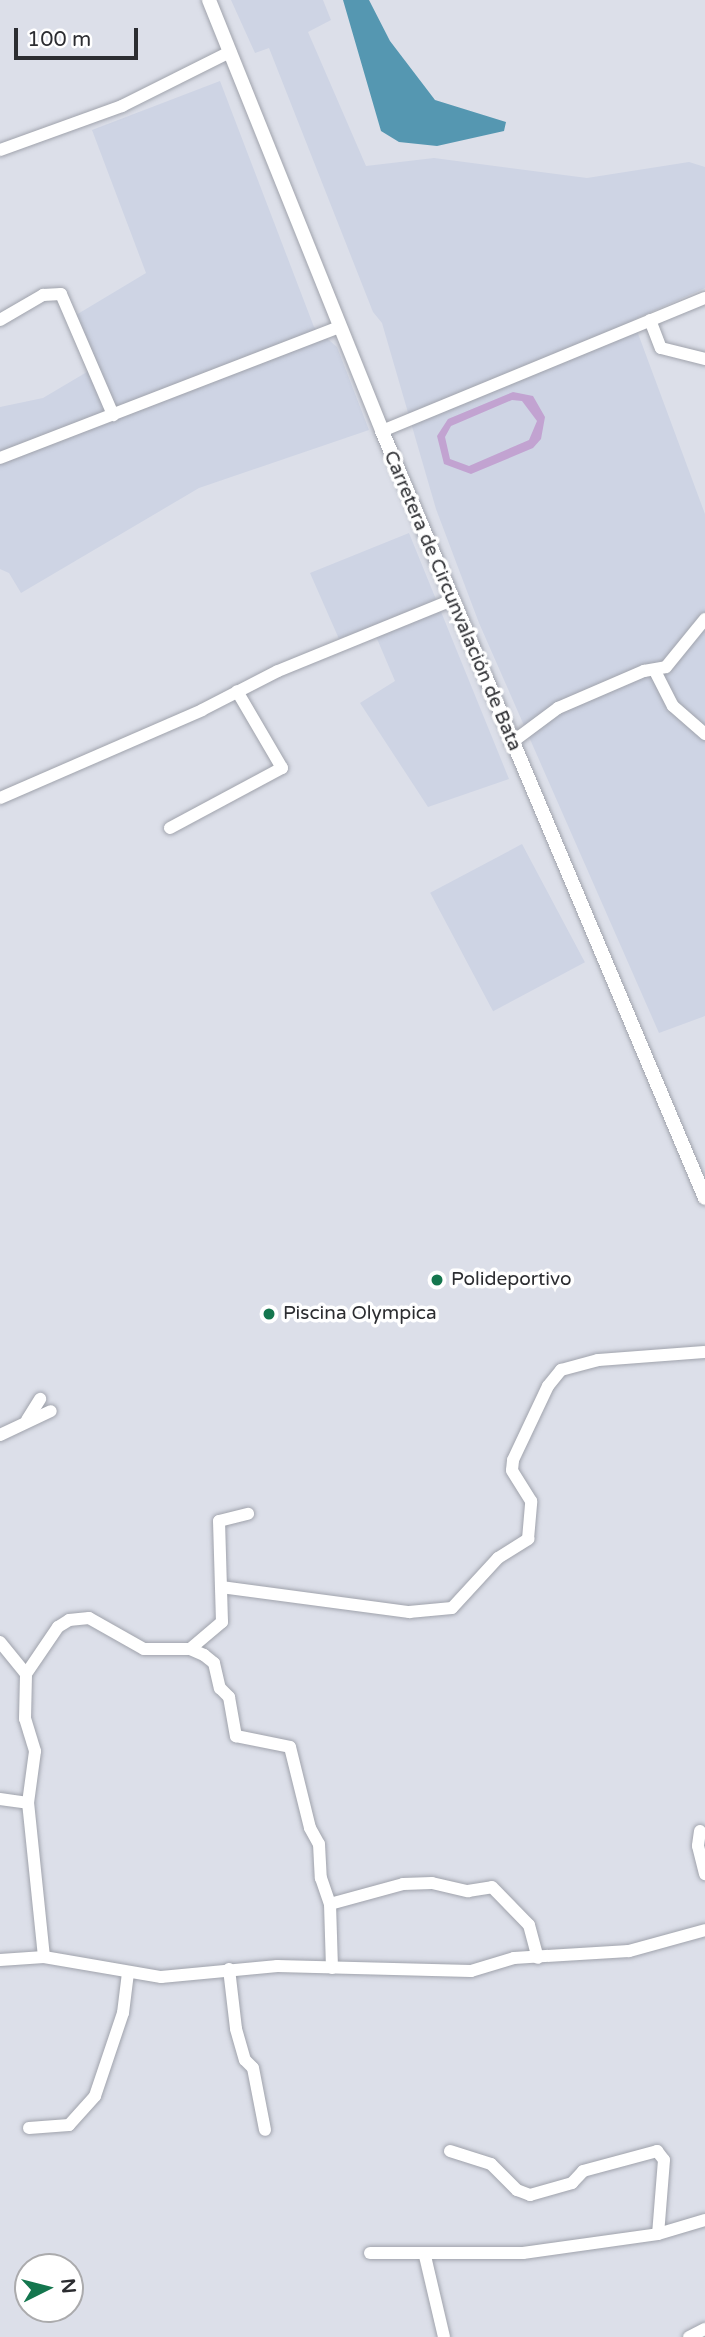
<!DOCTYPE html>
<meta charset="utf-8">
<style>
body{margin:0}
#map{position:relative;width:705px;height:2337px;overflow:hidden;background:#dcdfe9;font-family:"Varela Round",sans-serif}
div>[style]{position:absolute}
.built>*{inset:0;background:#ced4e4;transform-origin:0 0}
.green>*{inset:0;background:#c2a3d1}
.water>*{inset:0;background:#5597b1}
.roads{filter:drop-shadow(0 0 2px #a0a3ac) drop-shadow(0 0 2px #a0a3ac)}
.minor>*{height:12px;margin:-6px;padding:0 6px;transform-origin:6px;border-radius:6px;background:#fff}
.major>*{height:14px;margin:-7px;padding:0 7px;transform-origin:7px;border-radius:7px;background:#fff}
.dots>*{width:19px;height:19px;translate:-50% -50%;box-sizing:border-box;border:4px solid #fff;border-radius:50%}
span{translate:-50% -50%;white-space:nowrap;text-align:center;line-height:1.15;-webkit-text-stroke:7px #fff;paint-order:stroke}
.street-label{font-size:19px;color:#2c2d31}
.poi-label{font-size:19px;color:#2c2d31}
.left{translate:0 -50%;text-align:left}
.north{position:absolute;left:14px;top:2253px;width:70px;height:70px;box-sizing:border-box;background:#fff;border:2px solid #ababad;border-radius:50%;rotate:84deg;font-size:19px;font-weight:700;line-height:28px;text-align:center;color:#2c2d31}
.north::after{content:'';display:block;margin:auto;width:24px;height:32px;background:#14764e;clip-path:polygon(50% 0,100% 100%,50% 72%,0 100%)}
.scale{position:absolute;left:14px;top:28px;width:124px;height:32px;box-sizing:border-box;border:4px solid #2c2d31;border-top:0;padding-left:9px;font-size:21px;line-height:24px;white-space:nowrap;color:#2c2d31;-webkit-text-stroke:5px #fff;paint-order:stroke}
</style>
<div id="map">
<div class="built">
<div style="clip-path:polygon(231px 0,323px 0,331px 20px,308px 32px,366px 166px,434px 158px,587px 178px,689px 162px,705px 167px,705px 288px,633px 320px,705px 514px,705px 1016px,659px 1033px,479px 623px,436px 509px,382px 323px,373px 312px,269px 48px,255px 53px)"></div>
<div style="clip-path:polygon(220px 81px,314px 327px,337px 347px,369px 430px,199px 488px,21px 593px,9px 573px,0 569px,0 407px,43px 398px,97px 366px,76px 315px,146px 273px,92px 130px)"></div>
<div style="clip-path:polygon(409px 533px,509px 779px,428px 807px,360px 703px,395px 681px,372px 627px,339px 639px,310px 573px)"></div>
<div style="left:522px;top:844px;width:134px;height:104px;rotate:62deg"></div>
</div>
<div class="green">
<div style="clip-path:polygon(evenodd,513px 392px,533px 396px,545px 417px,541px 439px,533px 448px,471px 474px,444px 464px,437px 436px,448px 419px,513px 392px,512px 400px,522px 401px,537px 421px,529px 440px,469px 466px,450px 459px,445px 437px,451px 426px,512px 400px)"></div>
</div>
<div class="water">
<div style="clip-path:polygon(343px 0,369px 0,390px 41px,435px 100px,506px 122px,504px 131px,437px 146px,399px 142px,381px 131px)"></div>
</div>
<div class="roads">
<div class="minor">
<div style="left:0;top:150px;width:130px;rotate:-19.8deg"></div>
<div style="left:122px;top:106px;width:121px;rotate:-26.6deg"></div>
<div style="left:0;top:320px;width:50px;rotate:-30.2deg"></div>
<div style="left:43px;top:295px;width:18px;rotate:-3deg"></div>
<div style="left:61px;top:294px;width:132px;rotate:66.7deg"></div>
<div style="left:650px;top:320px;width:30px;rotate:69deg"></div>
<div style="left:661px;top:348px;width:45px;rotate:14deg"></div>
<div style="left:382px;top:431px;width:349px;rotate:-22.4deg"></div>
<div style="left:0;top:458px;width:364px;rotate:-21.1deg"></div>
<div style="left:655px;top:671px;width:39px;rotate:63deg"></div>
<div style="left:673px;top:706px;width:43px;rotate:41.2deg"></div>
<div style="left:511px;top:743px;width:59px;rotate:-36.7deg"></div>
<div style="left:558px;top:708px;width:94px;rotate:-23.3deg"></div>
<div style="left:644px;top:671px;width:22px;rotate:-10deg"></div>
<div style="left:666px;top:667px;width:62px;rotate:-50.9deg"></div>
<div style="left:0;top:798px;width:220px;rotate:-23.5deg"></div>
<div style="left:202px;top:710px;width:85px;rotate:-27.2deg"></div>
<div style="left:278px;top:671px;width:188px;rotate:-22.2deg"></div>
<div style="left:170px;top:828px;width:127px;rotate:-28.2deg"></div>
<div style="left:282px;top:768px;width:89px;rotate:-120.3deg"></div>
<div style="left:27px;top:1420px;width:25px;rotate:-58deg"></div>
<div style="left:0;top:1435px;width:56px;rotate:-25.2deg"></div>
<div style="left:221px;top:1587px;width:190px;rotate:7.6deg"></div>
<div style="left:409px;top:1612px;width:43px;rotate:-5.3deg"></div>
<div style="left:452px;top:1608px;width:68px;rotate:-47.4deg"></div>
<div style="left:498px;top:1558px;width:36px;rotate:-32deg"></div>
<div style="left:528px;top:1539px;width:38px;rotate:-85deg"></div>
<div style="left:531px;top:1501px;width:36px;rotate:-122deg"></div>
<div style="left:512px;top:1470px;width:10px;rotate:-84deg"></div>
<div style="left:513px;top:1460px;width:82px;rotate:-64.7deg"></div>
<div style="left:548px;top:1386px;width:21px;rotate:-51deg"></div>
<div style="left:561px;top:1370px;width:38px;rotate:-15deg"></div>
<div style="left:598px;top:1360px;width:107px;rotate:-4.3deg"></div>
<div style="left:0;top:1642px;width:41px;rotate:50.9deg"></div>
<div style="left:190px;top:1649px;width:42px;rotate:-40.2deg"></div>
<div style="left:222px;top:1622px;width:101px;rotate:-91.7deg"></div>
<div style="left:219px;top:1521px;width:30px;rotate:-14deg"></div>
<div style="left:0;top:1799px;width:28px;rotate:8deg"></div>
<div style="left:700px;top:1831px;width:15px;rotate:98deg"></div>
<div style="left:698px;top:1846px;width:29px;rotate:76deg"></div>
<div style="left:330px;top:1904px;width:76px;rotate:-15.3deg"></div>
<div style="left:403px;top:1884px;width:29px;rotate:-2deg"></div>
<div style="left:432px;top:1883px;width:37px;rotate:13deg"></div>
<div style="left:468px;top:1891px;width:24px;rotate:-9deg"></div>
<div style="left:492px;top:1887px;width:53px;rotate:45.8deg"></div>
<div style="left:529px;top:1925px;width:34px;rotate:75deg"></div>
<div style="left:44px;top:1957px;width:155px;rotate:-95.9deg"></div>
<div style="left:28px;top:1803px;width:52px;rotate:-82.3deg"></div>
<div style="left:35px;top:1751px;width:34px;rotate:-107deg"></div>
<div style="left:25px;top:1719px;width:45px;rotate:-88.7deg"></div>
<div style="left:26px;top:1674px;width:57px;rotate:-55.8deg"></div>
<div style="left:58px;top:1627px;width:13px;rotate:-32deg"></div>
<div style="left:69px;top:1620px;width:20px;rotate:-6deg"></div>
<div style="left:89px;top:1618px;width:63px;rotate:29.4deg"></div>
<div style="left:144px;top:1649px;width:46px"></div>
<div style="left:190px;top:1649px;width:15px;rotate:23deg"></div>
<div style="left:204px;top:1655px;width:13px;rotate:39deg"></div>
<div style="left:214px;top:1663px;width:26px;rotate:77deg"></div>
<div style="left:220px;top:1688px;width:13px;rotate:45deg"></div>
<div style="left:229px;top:1697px;width:40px;rotate:80deg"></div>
<div style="left:236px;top:1736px;width:55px;rotate:11.5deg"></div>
<div style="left:290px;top:1747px;width:83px;rotate:76.1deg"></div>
<div style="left:310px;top:1828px;width:18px;rotate:61deg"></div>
<div style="left:319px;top:1844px;width:34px;rotate:87deg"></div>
<div style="left:321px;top:1878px;width:28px;rotate:71deg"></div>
<div style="left:330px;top:1904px;width:64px;rotate:88.2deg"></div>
<div style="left:0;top:1960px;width:44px;rotate:-3.9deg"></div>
<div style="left:44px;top:1957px;width:119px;rotate:9.7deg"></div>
<div style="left:161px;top:1977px;width:117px;rotate:-5.4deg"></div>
<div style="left:277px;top:1966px;width:194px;rotate:1.5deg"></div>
<div style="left:471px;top:1971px;width:45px;rotate:-16.8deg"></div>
<div style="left:514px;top:1958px;width:115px;rotate:-3.5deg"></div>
<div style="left:629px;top:1951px;width:79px;rotate:-15.4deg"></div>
<div style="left:229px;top:1969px;width:60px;rotate:83.3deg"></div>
<div style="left:236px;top:2029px;width:32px;rotate:74deg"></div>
<div style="left:245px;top:2060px;width:11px;rotate:45deg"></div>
<div style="left:253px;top:2068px;width:63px;rotate:79deg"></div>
<div style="left:29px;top:2128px;width:40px;rotate:-4.3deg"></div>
<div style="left:69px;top:2125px;width:39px;rotate:-48deg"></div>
<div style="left:95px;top:2096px;width:88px;rotate:-71.4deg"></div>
<div style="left:123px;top:2013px;width:40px;rotate:-82.9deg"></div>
<div style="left:450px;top:2151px;width:43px;rotate:17.6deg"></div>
<div style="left:491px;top:2164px;width:37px;rotate:45deg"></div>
<div style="left:517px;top:2190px;width:14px;rotate:21deg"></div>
<div style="left:530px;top:2195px;width:44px;rotate:-15.9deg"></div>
<div style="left:572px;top:2183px;width:16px;rotate:-47deg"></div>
<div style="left:583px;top:2171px;width:77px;rotate:-15.1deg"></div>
<div style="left:657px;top:2151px;width:11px;rotate:52deg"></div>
<div style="left:664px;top:2160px;width:74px;rotate:94.6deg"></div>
<div style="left:370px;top:2253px;width:153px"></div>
<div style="left:523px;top:2253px;width:136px;rotate:-8deg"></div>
<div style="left:658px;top:2234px;width:49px;rotate:-16.6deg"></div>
<div style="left:425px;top:2256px;width:83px;rotate:76.8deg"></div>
<div style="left:689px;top:2337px;width:18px;rotate:-27deg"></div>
</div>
<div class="major">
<div style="left:209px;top:0;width:464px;rotate:68.1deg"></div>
<div style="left:382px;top:431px;width:832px;rotate:67.16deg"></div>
</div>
</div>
<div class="dots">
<div style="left:437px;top:1280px;background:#14764e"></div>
<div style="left:269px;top:1314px;background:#14764e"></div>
</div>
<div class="street-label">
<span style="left:452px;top:601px;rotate:67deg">Carretera de Circunvalación de Bata</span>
</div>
<div class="poi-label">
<span class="left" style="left:451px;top:1280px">Polideportivo</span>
<span class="left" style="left:283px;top:1314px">Piscina Olympica</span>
</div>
<div class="north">N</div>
<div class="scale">100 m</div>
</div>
